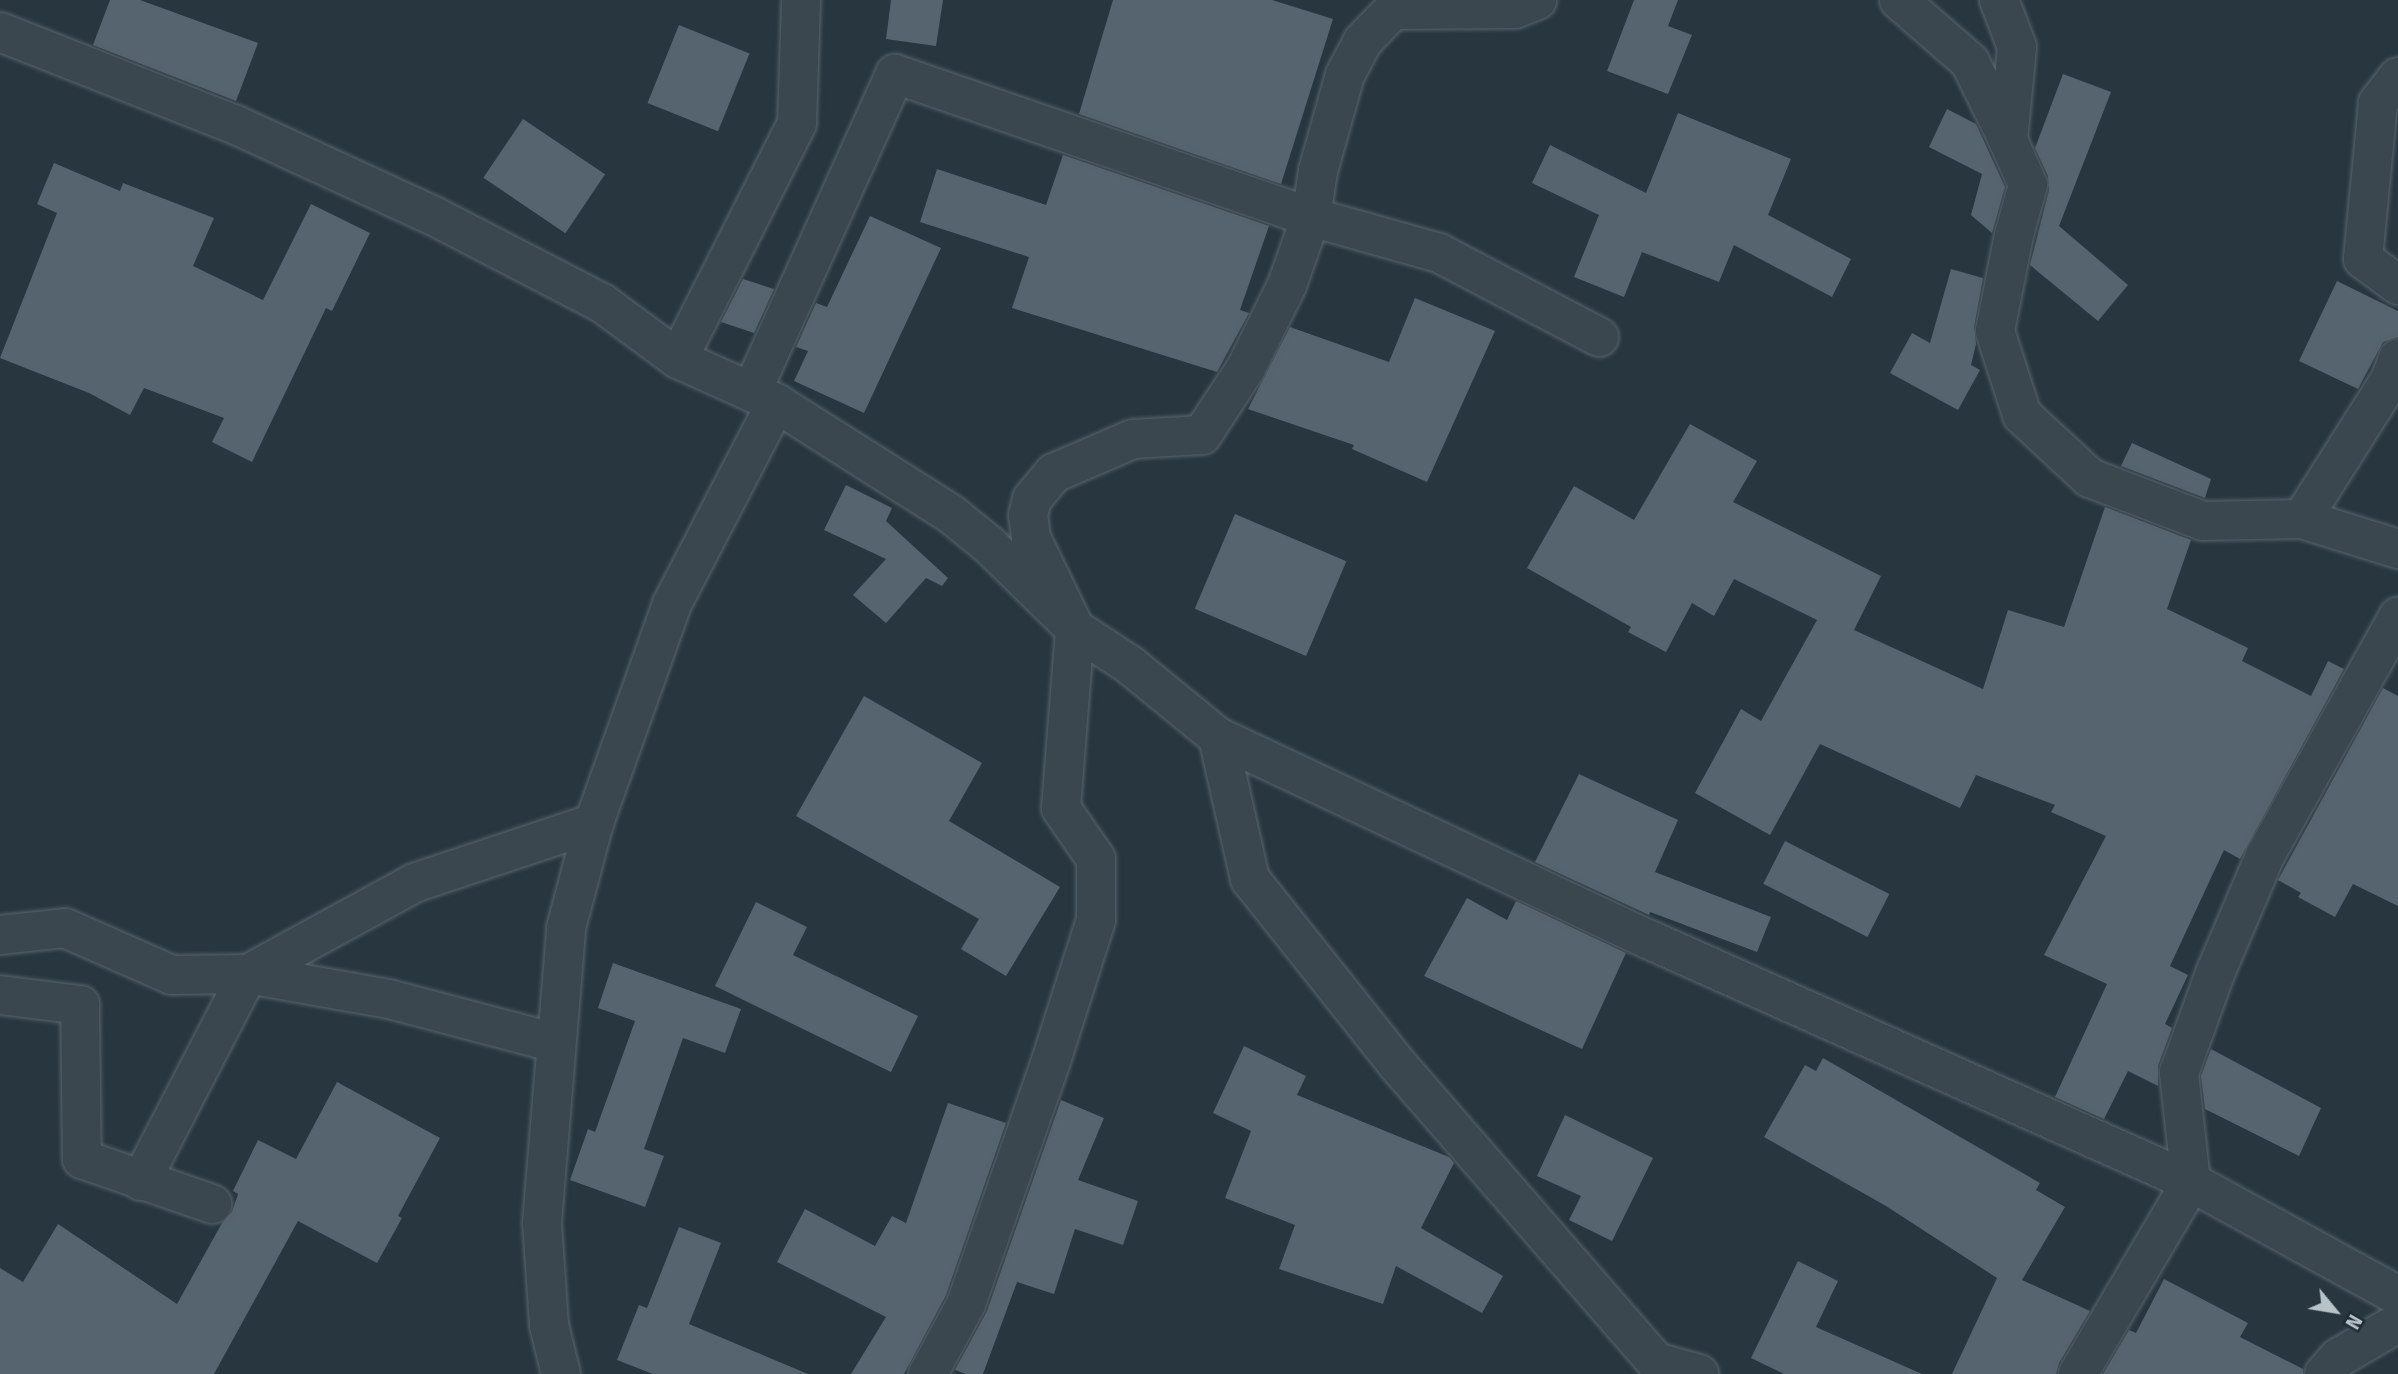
<!DOCTYPE html>
<style>
body{margin:0}
#map{position:relative;width:2398px;height:1374px;overflow:hidden;background:#27363f;font-family:"Fira Sans",sans-serif}
div>[style]{position:absolute}
.building>*{inset:0;background:#56646f;transform-origin:0 0}
.roads{filter:drop-shadow(0 0 2px #59656c) drop-shadow(0 0 2px #59656c)}
.minor>*{height:38px;margin:-19px;padding:0 19px;transform-origin:19px;border-radius:19px;background:#3b474f}
span{translate:-50% -50%;white-space:nowrap;text-align:center;line-height:1.15;-webkit-text-stroke:5px #202c34;paint-order:stroke}
.north{position:absolute;left:2300px;top:1276px;width:70px;height:70px;-webkit-text-stroke:5px #202c34;paint-order:stroke;rotate:120deg;font-size:19px;font-weight:700;line-height:28px;text-align:center;color:#b8c2c9}
.north::after{content:'';display:block;margin:auto;width:24px;height:32px;background:#b8c2c9;clip-path:polygon(50% 0,100% 100%,50% 72%,0 100%)}
</style>
<div id="map">
<div class="building">
<div style="clip-path:polygon(110px 0,140px 0,258px 43px,236px 101px,93px 45px)"></div>
<div style="clip-path:polygon(891px 0,943px 0,936px 46px,886px 39px)"></div>
<div style="clip-path:polygon(1113px 0,1272px 0,1333px 19px,1281px 184px,1079px 114px)"></div>
<div style="clip-path:polygon(1634px 0,1678px 0,1668px 26px,1692px 35px,1668px 94px,1607px 71px)"></div>
<div style="left:679px;top:25px;width:76px;height:84px;rotate:22deg"></div>
<div style="clip-path:polygon(2063px 74px,2111px 92px,2059px 226px,2128px 285px,2098px 321px,2030px 265px,2049px 190px,2048px 176px,2035px 148px)"></div>
<div style="clip-path:polygon(1947px 109px,1976px 124px,2005px 187px,1992px 233px,1971px 215px,1982px 174px,1929px 147px)"></div>
<div style="clip-path:polygon(1678px 113px,1791px 159px,1768px 215px,1851px 259px,1832px 297px,1734px 245px,1719px 282px,1642px 252px,1624px 297px,1574px 277px,1599px 215px,1532px 183px,1550px 145px,1646px 193px)"></div>
<div style="left:523px;top:119px;width:99px;height:71px;rotate:34deg"></div>
<div style="clip-path:polygon(1063px 155px,1269px 226px,1240px 310px,1249px 313px,1217px 372px,1012px 308px,1029px 257px,920px 222px,937px 169px,1046px 205px)"></div>
<div style="clip-path:polygon(54px 163px,120px 191px,123px 183px,214px 218px,193px 266px,263px 300px,311px 204px,370px 233px,332px 311px,326px 308px,252px 462px,212px 442px,224px 418px,144px 388px,130px 415px,89px 393px,0 358px,57px 213px,37px 204px)"></div>
<div style="clip-path:polygon(870px 216px,941px 248px,864px 413px,794px 381px,808px 351px,796px 347px,816px 303px,827px 307px)"></div>
<div style="clip-path:polygon(1951px 269px,1983px 278px,1974px 327px,1976px 344px,1971px 365px,1980px 370px,1958px 410px,1890px 373px,1912px 333px,1930px 343px)"></div>
<div style="clip-path:polygon(743px 279px,774px 289px,754px 333px,721px 322px)"></div>
<div style="clip-path:polygon(2337px 281px,2398px 311px,2398px 337px,2383px 342px,2358px 389px,2299px 361px)"></div>
<div style="clip-path:polygon(1415px 298px,1495px 331px,1427px 482px,1352px 449px,1354px 445px,1248px 409px,1290px 327px,1389px 362px)"></div>
<div style="clip-path:polygon(1690px 424px,1757px 461px,1733px 502px,1881px 576px,1854px 630px,1983px 689px,2008px 610px,2064px 627px,2105px 507px,2191px 540px,2167px 609px,2248px 648px,2242px 661px,2311px 696px,2328px 661px,2344px 669px,2240px 859px,2224px 850px,2170px 966px,2188px 975px,2165px 1024px,2172px 1028px,2158px 1066px,2158px 1086px,2128px 1071px,2104px 1119px,2055px 1097px,2107px 984px,2044px 955px,2106px 836px,2051px 812px,2055px 805px,1976px 775px,1960px 808px,1820px 744px,1770px 835px,1695px 793px,1741px 709px,1761px 721px,1817px 620px,1734px 579px,1714px 616px,1692px 603px,1666px 652px,1628px 632px,1631px 627px,1527px 568px,1574px 486px,1634px 520px)"></div>
<div style="clip-path:polygon(2132px 443px,2211px 479px,2205px 498px,2121px 466px)"></div>
<div style="clip-path:polygon(846px 485px,892px 508px,886px 521px,948px 578px,942px 586px,926px 578px,886px 623px,853px 595px,886px 559px,824px 530px)"></div>
<div style="left:1235px;top:514px;width:121px;height:103px;rotate:23deg"></div>
<div style="clip-path:polygon(2383px 688px,2398px 696px,2398px 906px,2353px 884px,2335px 917px,2298px 897px,2301px 893px,2278px 880px)"></div>
<div style="clip-path:polygon(864px 696px,982px 763px,949px 821px,1060px 887px,1006px 976px,961px 949px,979px 919px,796px 816px)"></div>
<div style="clip-path:polygon(1579px 774px,1678px 820px,1655px 872px,1771px 917px,1757px 952px,1650px 912px,1649px 915px,1535px 862px)"></div>
<div style="left:1785px;top:841px;width:117px;height:48px;rotate:27deg"></div>
<div style="clip-path:polygon(1467px 898px,1507px 920px,1516px 901px,1626px 953px,1582px 1049px,1424px 976px)"></div>
<div style="clip-path:polygon(756px 902px,807px 927px,793px 955px,918px 1016px,891px 1072px,715px 986px)"></div>
<div style="clip-path:polygon(613px 963px,741px 1009px,725px 1053px,683px 1038px,644px 1149px,664px 1156px,645px 1207px,570px 1180px,588px 1129px,595px 1132px,635px 1021px,598px 1008px)"></div>
<div style="clip-path:polygon(1244px 1046px,1306px 1076px,1297px 1095px,1449px 1157px,1454px 1163px,1421px 1228px,1503px 1276px,1482px 1313px,1396px 1266px,1383px 1304px,1279px 1269px,1295px 1225px,1225px 1198px,1251px 1131px,1213px 1113px)"></div>
<div style="clip-path:polygon(2211px 1049px,2321px 1108px,2299px 1156px,2205px 1109px,2201px 1076px)"></div>
<div style="clip-path:polygon(1823px 1058px,2040px 1183px,2036px 1190px,2065px 1207px,2022px 1280px,2090px 1311px,2059px 1363px,2056px 1374px,1952px 1374px,1997px 1278px,1886px 1206px,1764px 1137px,1805px 1065px,1816px 1071px)"></div>
<div style="clip-path:polygon(337px 1082px,440px 1138px,398px 1216px,402px 1218px,377px 1263px,298px 1221px,214px 1374px,0 1374px,0 1268px,23px 1282px,58px 1224px,177px 1304px,222px 1223px,232px 1212px,238px 1194px,233px 1191px,258px 1140px,296px 1159px)"></div>
<div style="clip-path:polygon(1061px 1100px,1104px 1118px,1078px 1180px,1138px 1201px,1123px 1245px,1075px 1229px,1054px 1294px,1017px 1282px,983px 1374px,966px 1374px,955px 1370px,987px 1311px)"></div>
<div style="clip-path:polygon(948px 1103px,1006px 1123px,946px 1295px,904px 1374px,851px 1374px,886px 1317px,777px 1262px,805px 1209px,875px 1246px,892px 1216px,906px 1223px)"></div>
<div style="clip-path:polygon(1565px 1115px,1653px 1158px,1612px 1241px,1569px 1220px,1581px 1196px,1537px 1176px)"></div>
<div style="clip-path:polygon(679px 1227px,721px 1243px,689px 1324px,808px 1374px,653px 1374px,617px 1360px,639px 1305px,647px 1308px)"></div>
<div style="clip-path:polygon(1798px 1261px,1838px 1281px,1816px 1327px,1922px 1374px,1784px 1374px,1751px 1358px)"></div>
<div style="clip-path:polygon(2164px 1279px,2248px 1323px,2240px 1337px,2303px 1369px,2303px 1374px,2103px 1374px,2129px 1330px,2136px 1333px)"></div>
</div>
<div class="roads">
<div class="minor">
<div style="left:1899px;top:0;width:94px;rotate:41.1deg"></div>
<div style="left:1970px;top:62px;width:87px;rotate:64deg"></div>
<div style="left:1999px;top:0;width:50px;rotate:69deg"></div>
<div style="left:2017px;top:47px;width:93px;rotate:95.5deg"></div>
<div style="left:2008px;top:140px;width:49px;rotate:66deg"></div>
<div style="left:2028px;top:185px;width:52px;rotate:105.6deg"></div>
<div style="left:2014px;top:235px;width:98px;rotate:101.2deg"></div>
<div style="left:1995px;top:331px;width:88px;rotate:72.2deg"></div>
<div style="left:2022px;top:415px;width:93px;rotate:42.8deg"></div>
<div style="left:2090px;top:478px;width:121px;rotate:20.8deg"></div>
<div style="left:2203px;top:521px;width:99px;rotate:-1.2deg"></div>
<div style="left:2302px;top:519px;width:101px;rotate:17.4deg"></div>
<div style="left:0;top:32px;width:254px;rotate:21.5deg"></div>
<div style="left:236px;top:125px;width:216px;rotate:24.7deg"></div>
<div style="left:432px;top:215px;width:191px;rotate:27.4deg"></div>
<div style="left:602px;top:303px;width:94px;rotate:36.4deg"></div>
<div style="left:678px;top:359px;width:107px;rotate:24.2deg"></div>
<div style="left:776px;top:403px;width:207px;rotate:32.4deg"></div>
<div style="left:951px;top:514px;width:48px;rotate:39deg"></div>
<div style="left:988px;top:544px;width:122px;rotate:44.3deg"></div>
<div style="left:1075px;top:629px;width:66px;rotate:33.2deg"></div>
<div style="left:1130px;top:665px;width:114px;rotate:39.3deg"></div>
<div style="left:1218px;top:737px;width:477px;rotate:25.2deg"></div>
<div style="left:1650px;top:940px;width:593px;rotate:24.1deg"></div>
<div style="left:2191px;top:1182px;width:236px;rotate:28.8deg"></div>
<div style="left:2398px;top:77px;width:33px;rotate:128deg"></div>
<div style="left:2378px;top:103px;width:157px;rotate:95.5deg"></div>
<div style="left:2363px;top:259px;width:44px;rotate:36.6deg"></div>
<div style="left:678px;top:359px;width:264px;rotate:-63.2deg"></div>
<div style="left:797px;top:123px;width:123px;rotate:-88.1deg"></div>
<div style="left:752px;top:391px;width:348px;rotate:-65.7deg"></div>
<div style="left:895px;top:74px;width:440px;rotate:19deg"></div>
<div style="left:1311px;top:217px;width:133px;rotate:15.7deg"></div>
<div style="left:1439px;top:253px;width:181px;rotate:27.7deg"></div>
<div style="left:2302px;top:519px;width:165px;rotate:-57.7deg"></div>
<div style="left:2390px;top:380px;width:23px;rotate:-70deg"></div>
<div style="left:1218px;top:737px;width:146px;rotate:77.3deg"></div>
<div style="left:1250px;top:879px;width:236px;rotate:51.5deg"></div>
<div style="left:1397px;top:1064px;width:395px;rotate:49deg"></div>
<div style="left:1656px;top:1362px;width:13px;rotate:63deg"></div>
<div style="left:0;top:935px;width:65px;rotate:-6.1deg"></div>
<div style="left:65px;top:928px;width:117px;rotate:23.7deg"></div>
<div style="left:172px;top:975px;width:76px;rotate:-0.8deg"></div>
<div style="left:248px;top:974px;width:143px;rotate:10.1deg"></div>
<div style="left:389px;top:999px;width:173px;rotate:14.8deg"></div>
<div style="left:0;top:995px;width:81px;rotate:7.1deg"></div>
<div style="left:80px;top:1005px;width:154px;rotate:89.3deg"></div>
<div style="left:82px;top:1159px;width:138px;rotate:19.1deg"></div>
<div style="left:141px;top:1181px;width:233px;rotate:-62.7deg"></div>
<div style="left:248px;top:974px;width:189px;rotate:-28.7deg"></div>
<div style="left:414px;top:883px;width:190px;rotate:-18.4deg"></div>
<div style="left:1656px;top:1362px;width:45px;rotate:15.6deg"></div>
<div style="left:561px;top:1374px;width:50px;rotate:-103.8deg"></div>
<div style="left:549px;top:1325px;width:102px;rotate:-93.9deg"></div>
<div style="left:542px;top:1223px;width:296px;rotate:-85.3deg"></div>
<div style="left:566px;top:928px;width:109px;rotate:-75.1deg"></div>
<div style="left:594px;top:823px;width:232px;rotate:-70.4deg"></div>
<div style="left:672px;top:604px;width:226px;rotate:-62.6deg"></div>
<div style="left:928px;top:1374px;width:80px;rotate:-61.5deg"></div>
<div style="left:966px;top:1304px;width:254px;rotate:-70.7deg"></div>
<div style="left:1050px;top:1064px;width:151px;rotate:-72.3deg"></div>
<div style="left:1096px;top:920px;width:61px;rotate:-90deg"></div>
<div style="left:1096px;top:859px;width:62px;rotate:-124.5deg"></div>
<div style="left:1061px;top:808px;width:180px;rotate:-85.5deg"></div>
<div style="left:1075px;top:629px;width:101px;rotate:-115.8deg"></div>
<div style="left:1031px;top:538px;width:23px;rotate:-97deg"></div>
<div style="left:1028px;top:515px;width:16px;rotate:-76deg"></div>
<div style="left:1032px;top:499px;width:34px;rotate:-50deg"></div>
<div style="left:1054px;top:473px;width:86px;rotate:-23.3deg"></div>
<div style="left:1133px;top:439px;width:69px;rotate:-3.3deg"></div>
<div style="left:1202px;top:435px;width:80px;rotate:-56.7deg"></div>
<div style="left:1246px;top:368px;width:93px;rotate:-63.7deg"></div>
<div style="left:1287px;top:285px;width:72px;rotate:-70.6deg"></div>
<div style="left:1311px;top:217px;width:47px;rotate:-81.3deg"></div>
<div style="left:1318px;top:171px;width:100px;rotate:-74.3deg"></div>
<div style="left:1345px;top:75px;width:38px;rotate:-62deg"></div>
<div style="left:1363px;top:41px;width:43px;rotate:-45.9deg"></div>
<div style="left:1393px;top:10px;width:122px;rotate:-0.5deg"></div>
<div style="left:1515px;top:9px;width:24px;rotate:-22deg"></div>
<div style="left:2078px;top:1374px;width:223px;rotate:-59.5deg"></div>
<div style="left:2191px;top:1182px;width:110px;rotate:-96.3deg"></div>
<div style="left:2179px;top:1073px;width:109px;rotate:-70.1deg"></div>
<div style="left:2216px;top:971px;width:125px;rotate:-66.9deg"></div>
<div style="left:2265px;top:856px;width:274px;rotate:-60.9deg"></div>
<div style="left:2324px;top:1374px;width:21px;rotate:-49deg"></div>
<div style="left:2338px;top:1358px;width:69px;rotate:-30.3deg"></div>
</div>
</div>
<div class="north">N</div>
</div>
